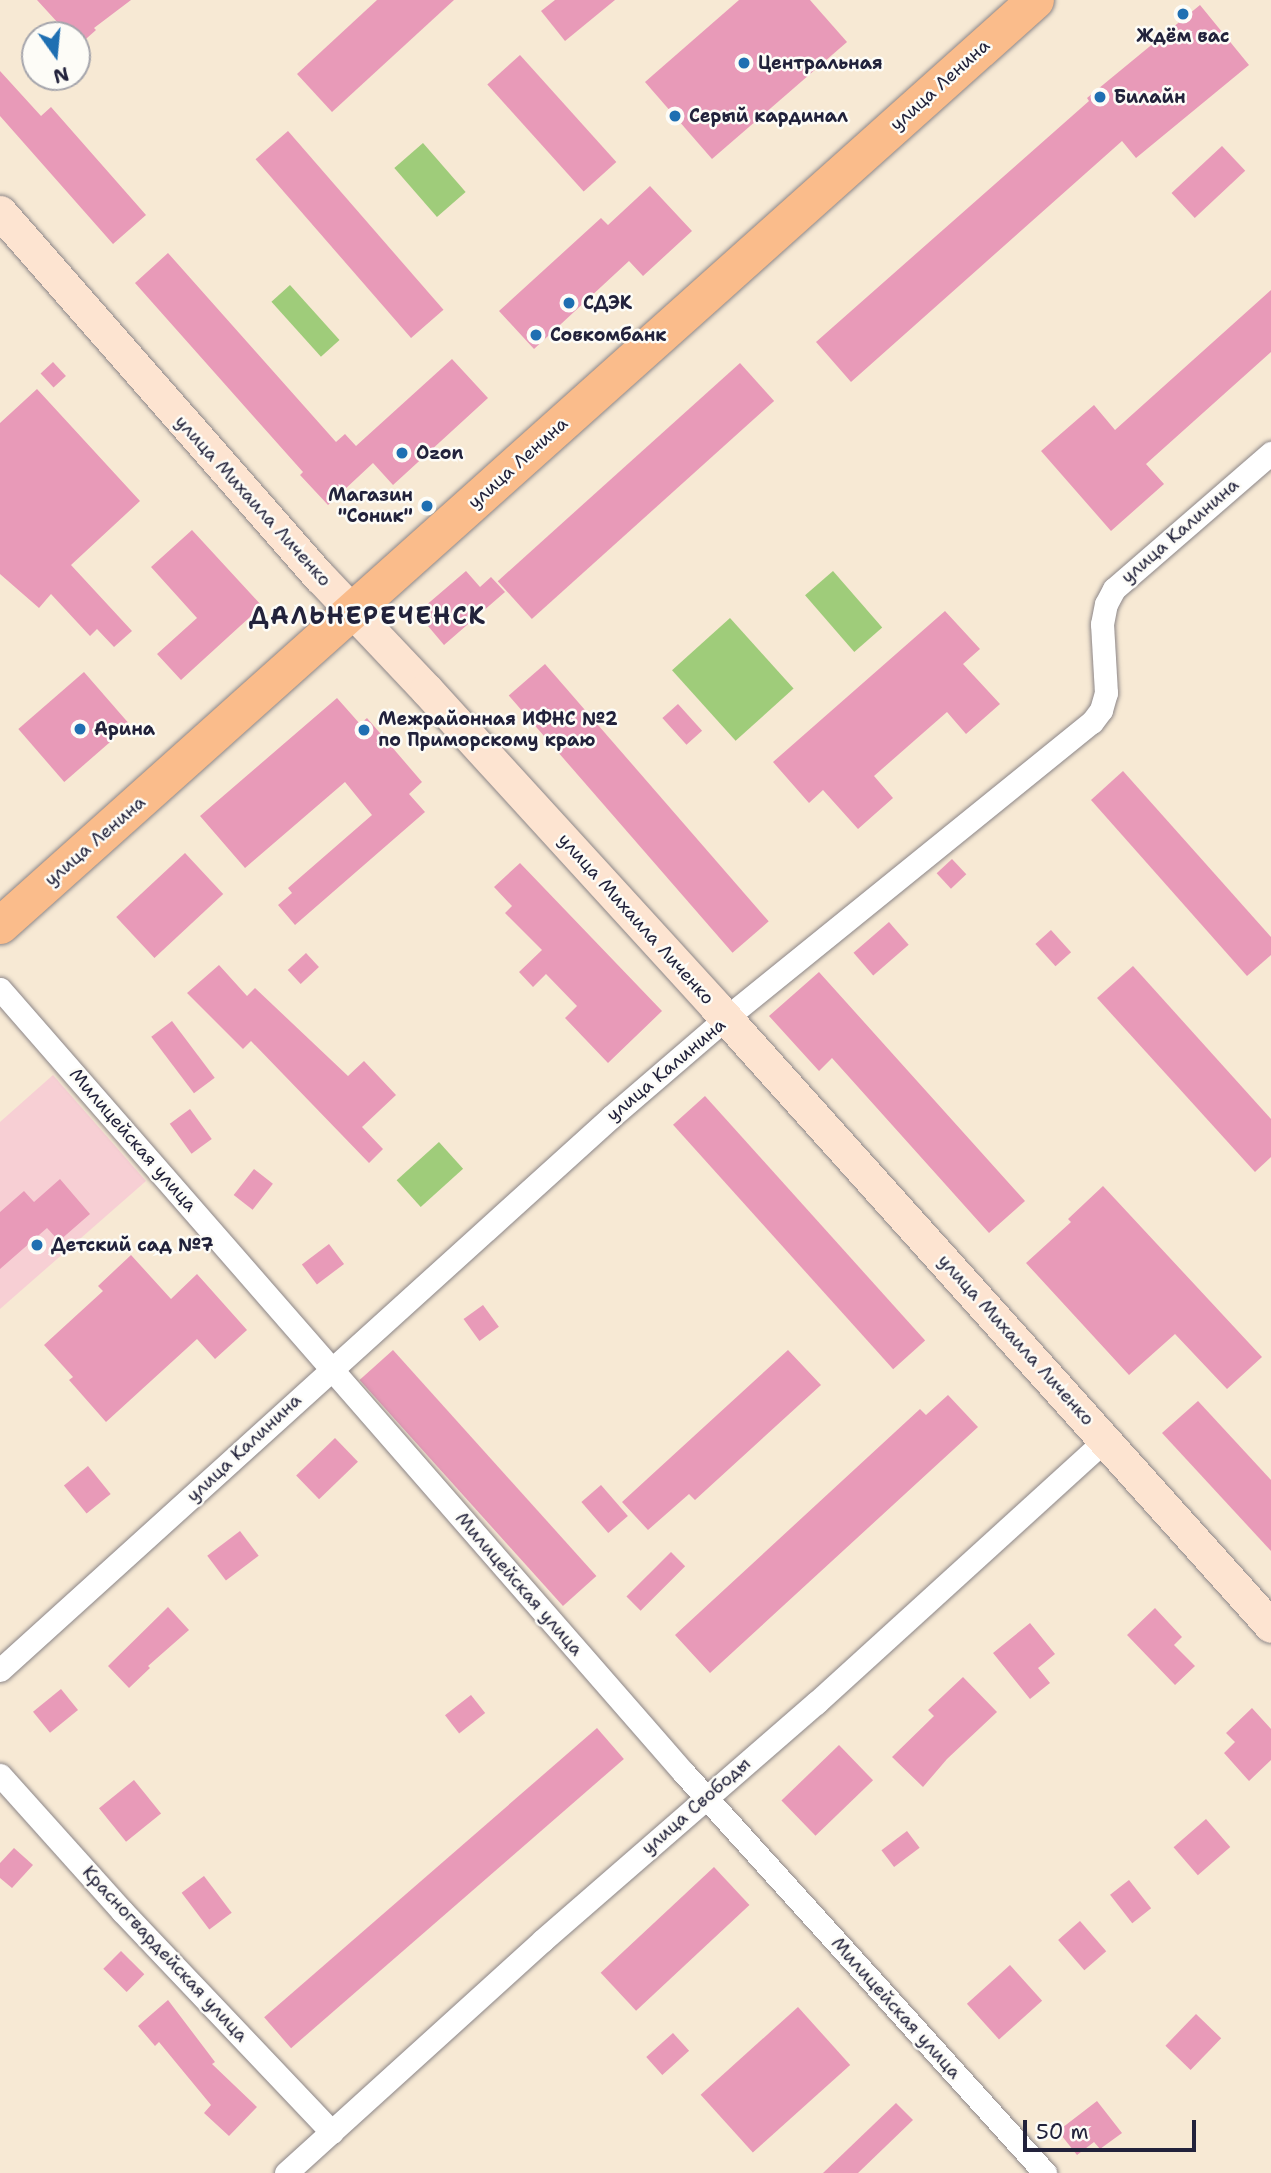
<!DOCTYPE html>
<meta charset="utf-8">
<style>
body{margin:0}
#map{position:relative;width:1271px;height:2173px;overflow:hidden;background:#f7e9d4;font-family:"Shantell Sans",sans-serif}
div>[style]{position:absolute}
.built>*{inset:0;background:#f7cfd4}
.green>*{inset:0;background:#9fcc7a;transform-origin:0 0}
.building>*{inset:0;background:#e89ab8;transform-origin:0 0}
.roads{filter:drop-shadow(0 0 2px #8c8688) drop-shadow(0 0 2px #8c8688)}
.street>*{height:23px;margin:-11.5px;padding:0 11.5px;transform-origin:11.5px;border-radius:11.5px;background:#fff}
.secondary>*{height:33px;margin:-16.5px;padding:0 16.5px;transform-origin:16.5px;border-radius:16.5px;background:#fde4d1}
.primary>*{height:37px;margin:-18.5px;padding:0 18.5px;transform-origin:18.5px;border-radius:18.5px;background:#fabc8b}
.dots>*{width:19px;height:19px;translate:-50% -50%;box-sizing:border-box;border:4px solid #fdfcf7;border-radius:50%}
span{translate:-50% -50%;white-space:nowrap;text-align:center;line-height:1.15;-webkit-text-stroke:5px #fdfcf7;paint-order:stroke}
.poi-label{font-size:18px;color:#22223b;font-weight:700}
.left{translate:0 -50%;text-align:left}
.right{translate:-100% -50%;text-align:right}
.street-label{font-size:18px;color:#22223b}
.district-label{font-size:24px;color:#22223b;font-weight:700;letter-spacing:2px}
.north{position:absolute;left:21px;top:21px;width:70px;height:70px;box-sizing:border-box;background:#fdfcf7;border:2px solid #a5a5ac;border-radius:50%;rotate:165deg;font-size:19px;font-weight:700;line-height:28px;text-align:center;color:#22223b}
.north::after{content:'';display:block;margin:auto;width:24px;height:32px;background:#1f6fb2;clip-path:polygon(50% 0,100% 100%,50% 72%,0 100%)}
.scale{position:absolute;left:1023px;top:2120px;width:173px;height:32px;box-sizing:border-box;border:4px solid #22223b;border-top:0;padding-left:9px;font-size:21px;line-height:24px;white-space:nowrap;color:#22223b;-webkit-text-stroke:5px #fdfcf7;paint-order:stroke}
</style>
<div id="map">
<div class="built">
<div style="clip-path:polygon(53px 1075px,146px 1181px,0 1309px,0 1122px)"></div>
</div>
<div class="green">
<div style="left:423px;top:143px;width:65px;height:38px;rotate:49deg"></div>
<div style="left:290px;top:285px;width:74px;height:25px;rotate:48deg"></div>
<div style="left:833px;top:571px;width:75px;height:37px;rotate:49deg"></div>
<div style="left:730px;top:618px;width:95px;height:78px;rotate:48deg"></div>
<div style="left:439px;top:1142px;width:36px;height:57px;rotate:48deg"></div>
</div>
<div class="building">
<div style="clip-path:polygon(37px 0,131px 0,94px 28px,96px 30px,78px 46px,77px 35px,69px 35px)"></div>
<div style="clip-path:polygon(377px 0,454px 0,332px 112px,297px 74px)"></div>
<div style="clip-path:polygon(555px 0,615px 0,565px 41px,541px 11px)"></div>
<div style="clip-path:polygon(739px 0,810px 0,847px 42px,712px 159px,645px 82px)"></div>
<div style="clip-path:polygon(1200px 5px,1249px 65px,1136px 158px,1122px 141px,851px 382px,816px 342px,1089px 101px,1087px 98px)"></div>
<div style="left:520px;top:55px;width:144px;height:44px;rotate:48deg"></div>
<div style="clip-path:polygon(0 71px,41px 116px,51px 107px,146px 215px,113px 244px,0 116px)"></div>
<div style="left:288px;top:131px;width:237px;height:43px;rotate:49deg"></div>
<div style="left:1222px;top:146px;width:34px;height:69px;rotate:47deg"></div>
<div style="clip-path:polygon(650px 186px,692px 231px,643px 276px,629px 261px,534px 349px,499px 311px,601px 218px,608px 225px)"></div>
<div style="clip-path:polygon(168px 253px,336px 442px,345px 434px,356px 446px,452px 359px,488px 398px,393px 485px,373px 463px,328px 505px,300px 475px,303px 472px,135px 283px)"></div>
<div style="clip-path:polygon(1271px 290px,1271px 352px,1146px 464px,1164px 484px,1111px 531px,1041px 451px,1094px 405px,1115px 430px)"></div>
<div style="left:53px;top:362px;width:19px;height:17px;rotate:47deg"></div>
<div style="left:740px;top:363px;width:51px;height:326px;rotate:48deg"></div>
<div style="clip-path:polygon(37px 389px,140px 501px,71px 565px,132px 631px,114px 647px,97px 629px,90px 636px,51px 594px,39px 608px,0 574px,0 423px)"></div>
<div style="clip-path:polygon(192px 530px,262px 606px,181px 680px,157px 654px,197px 618px,151px 567px)"></div>
<div style="clip-path:polygon(466px 571px,480px 587px,491px 577px,505px 592px,444px 645px,417px 613px)"></div>
<div style="clip-path:polygon(945px 611px,980px 649px,963px 664px,1000px 704px,966px 734px,947px 712px,874px 776px,893px 798px,858px 829px,823px 790px,809px 803px,773px 762px)"></div>
<div style="left:545px;top:664px;width:341px;height:48px;rotate:49deg"></div>
<div style="left:84px;top:672px;width:70px;height:87px;rotate:49deg"></div>
<div style="clip-path:polygon(337px 698px,360px 724px,367px 718px,422px 782px,409px 794px,425px 812px,295px 925px,278px 905px,292px 893px,288px 888px,372px 815px,345px 782px,245px 868px,200px 816px)"></div>
<div style="left:678px;top:704px;width:36px;height:21px;rotate:48deg"></div>
<div style="clip-path:polygon(1123px 771px,1271px 937px,1271px 955px,1247px 976px,1091px 800px)"></div>
<div style="left:185px;top:853px;width:56px;height:94px;rotate:47deg"></div>
<div style="left:952px;top:859px;width:21px;height:21px;rotate:47deg"></div>
<div style="clip-path:polygon(520px 863px,662px 1011px,608px 1063px,565px 1018px,577px 1006px,546px 974px,533px 987px,519px 972px,542px 950px,505px 913px,512px 906px,494px 887px)"></div>
<div style="left:889px;top:922px;width:30px;height:47px;rotate:49deg"></div>
<div style="left:1051px;top:930px;width:30px;height:21px;rotate:48deg"></div>
<div style="left:306px;top:953px;width:19px;height:25px;rotate:47deg"></div>
<div style="clip-path:polygon(219px 965px,247px 996px,255px 988px,348px 1076px,364px 1061px,396px 1095px,362px 1127px,383px 1149px,369px 1163px,251px 1041px,243px 1049px,187px 993px)"></div>
<div style="clip-path:polygon(1133px 966px,1271px 1119px,1271px 1157px,1255px 1172px,1097px 998px)"></div>
<div style="clip-path:polygon(819px 972px,1025px 1201px,989px 1233px,832px 1058px,819px 1071px,769px 1016px)"></div>
<div style="left:172px;top:1021px;width:71px;height:26px;rotate:53deg"></div>
<div style="left:705px;top:1096px;width:329px;height:43px;rotate:48deg"></div>
<div style="left:190px;top:1109px;width:37px;height:25px;rotate:54deg"></div>
<div style="left:254px;top:1169px;width:24px;height:33px;rotate:38deg"></div>
<div style="clip-path:polygon(60px 1179px,90px 1214px,59px 1241px,47px 1228px,0 1269px,0 1212px,24px 1191px,34px 1202px)"></div>
<div style="clip-path:polygon(1103px 1186px,1262px 1357px,1227px 1389px,1175px 1334px,1129px 1375px,1026px 1263px,1071px 1222px,1068px 1219px)"></div>
<div style="left:329px;top:1244px;width:25px;height:34px;rotate:53deg"></div>
<div style="clip-path:polygon(131px 1255px,171px 1299px,197px 1274px,247px 1330px,215px 1359px,197px 1339px,106px 1422px,69px 1380px,73px 1377px,44px 1345px,103px 1291px,98px 1286px)"></div>
<div style="left:483px;top:1305px;width:27px;height:24px;rotate:54deg"></div>
<div style="left:393px;top:1350px;width:304px;height:45px;rotate:48deg"></div>
<div style="clip-path:polygon(788px 1350px,821px 1385px,695px 1500px,689px 1494px,648px 1530px,622px 1502px)"></div>
<div style="clip-path:polygon(948px 1395px,978px 1427px,710px 1673px,675px 1635px,920px 1409px,926px 1415px)"></div>
<div style="clip-path:polygon(1198px 1401px,1271px 1480px,1271px 1551px,1162px 1433px)"></div>
<div style="left:335px;top:1438px;width:33px;height:54px;rotate:46deg"></div>
<div style="left:88px;top:1466px;width:36px;height:31px;rotate:51deg"></div>
<div style="left:601px;top:1485px;width:41px;height:26px;rotate:49deg"></div>
<div style="left:240px;top:1531px;width:31px;height:41px;rotate:53deg"></div>
<div style="left:671px;top:1552px;width:20px;height:63px;rotate:45deg"></div>
<div style="clip-path:polygon(168px 1607px,189px 1630px,148px 1666px,150px 1668px,129px 1688px,108px 1666px)"></div>
<div style="clip-path:polygon(1155px 1608px,1182px 1637px,1174px 1645px,1195px 1666px,1175px 1685px,1127px 1635px)"></div>
<div style="clip-path:polygon(1030px 1623px,1055px 1654px,1038px 1668px,1050px 1683px,1030px 1699px,993px 1653px)"></div>
<div style="clip-path:polygon(963px 1677px,997px 1712px,947px 1759px,923px 1787px,892px 1757px,934px 1716px,928px 1710px)"></div>
<div style="left:61px;top:1689px;width:27px;height:36px;rotate:51deg"></div>
<div style="left:471px;top:1695px;width:23px;height:33px;rotate:52deg"></div>
<div style="clip-path:polygon(1252px 1708px,1271px 1729px,1271px 1760px,1249px 1781px,1224px 1753px,1235px 1742px,1226px 1733px)"></div>
<div style="left:597px;top:1728px;width:41px;height:441px;rotate:49deg"></div>
<div style="left:839px;top:1745px;width:49px;height:80px;rotate:46deg"></div>
<div style="left:134px;top:1780px;width:43px;height:45px;rotate:51deg"></div>
<div style="left:1206px;top:1819px;width:37px;height:43px;rotate:49deg"></div>
<div style="left:907px;top:1831px;width:21px;height:32px;rotate:53deg"></div>
<div style="clip-path:polygon(14px 1848px,33px 1865px,12px 1888px,0 1878px,0 1863px)"></div>
<div style="left:714px;top:1867px;width:52px;height:155px;rotate:47deg"></div>
<div style="left:204px;top:1876px;width:46px;height:28px;rotate:53deg"></div>
<div style="left:1129px;top:1880px;width:36px;height:24px;rotate:52deg"></div>
<div style="left:1080px;top:1921px;width:40px;height:29px;rotate:49deg"></div>
<div style="left:121px;top:1951px;width:33px;height:25px;rotate:45deg"></div>
<div style="left:1010px;top:1965px;width:48px;height:58px;rotate:48deg"></div>
<div style="clip-path:polygon(168px 2000px,215px 2062px,212px 2064px,257px 2107px,229px 2136px,204px 2113px,211px 2105px,159px 2042px,155px 2046px,138px 2026px)"></div>
<div style="left:798px;top:2007px;width:78px;height:131px;rotate:48deg"></div>
<div style="left:1196px;top:2014px;width:35px;height:44px;rotate:44deg"></div>
<div style="left:673px;top:2033px;width:24px;height:36px;rotate:48deg"></div>
<div style="clip-path:polygon(1097px 2101px,1122px 2133px,1100px 2149px,1094px 2142px,1077px 2155px,1058px 2131px)"></div>
<div style="clip-path:polygon(896px 2103px,913px 2120px,858px 2173px,823px 2173px)"></div>
</div>
<div class="roads">
<div class="street">
<div style="left:0;top:989px;width:1040px;rotate:48.9deg"></div>
<div style="left:684px;top:1773px;width:539px;rotate:47.93deg"></div>
<div style="left:0;top:1670px;width:826px;rotate:-42.15deg"></div>
<div style="left:612px;top:1116px;width:150px;rotate:-40.7deg"></div>
<div style="left:726px;top:1018px;width:471px;rotate:-39deg"></div>
<div style="left:1092px;top:722px;width:15px;rotate:-53deg"></div>
<div style="left:1101px;top:710px;width:18px;rotate:-74deg"></div>
<div style="left:1106px;top:693px;width:69px;rotate:-93.3deg"></div>
<div style="left:1102px;top:624px;width:20px;rotate:-79deg"></div>
<div style="left:1106px;top:604px;width:17px;rotate:-62deg"></div>
<div style="left:1114px;top:589px;width:208px;rotate:-40.9deg"></div>
<div style="left:0;top:1775px;width:183px;rotate:48.1deg"></div>
<div style="left:122px;top:1911px;width:305px;rotate:46.5deg"></div>
<div style="left:286px;top:2173px;width:347px;rotate:-42.2deg"></div>
<div style="left:543px;top:1940px;width:362px;rotate:-41deg"></div>
<div style="left:816px;top:1703px;width:392px;rotate:-42.3deg"></div>
</div>
<div class="secondary">
<div style="left:0;top:212px;width:485px;rotate:48.8deg"></div>
<div style="left:320px;top:577px;width:154px;rotate:46.6deg"></div>
<div style="left:426px;top:689px;width:430px;rotate:47.6deg"></div>
<div style="left:716px;top:1007px;width:831px;rotate:48.12deg"></div>
</div>
<div class="primary">
<div style="left:0;top:925px;width:1388px;rotate:-41.79deg"></div>
</div>
</div>
<div class="dots">
<div style="left:1183px;top:14px;background:#1f6fb2"></div>
<div style="left:744px;top:63px;background:#1f6fb2"></div>
<div style="left:1100px;top:97px;background:#1f6fb2"></div>
<div style="left:675px;top:116px;background:#1f6fb2"></div>
<div style="left:569px;top:303px;background:#1f6fb2"></div>
<div style="left:536px;top:335px;background:#1f6fb2"></div>
<div style="left:402px;top:453px;background:#1f6fb2"></div>
<div style="left:427px;top:506px;background:#1f6fb2"></div>
<div style="left:80px;top:729px;background:#1f6fb2"></div>
<div style="left:364px;top:730px;background:#1f6fb2"></div>
<div style="left:37px;top:1245px;background:#1f6fb2"></div>
</div>
<div class="poi-label">
<span style="left:1183px;top:36px">Ждём вас</span>
<span class="left" style="left:758px;top:63px">Центральная</span>
<span class="left" style="left:1114px;top:97px">Билайн</span>
<span class="left" style="left:689px;top:116px">Серый кардинал</span>
<span class="left" style="left:583px;top:303px">СДЭК</span>
<span class="left" style="left:550px;top:335px">Совкомбанк</span>
<span class="left" style="left:416px;top:453px">Ozon</span>
<span class="right" style="left:413px;top:506px">Магазин<br>"Соник"</span>
<span class="left" style="left:378px;top:730px">Межрайонная ИФНС №2<br>по Приморскому краю</span>
<span class="left" style="left:94px;top:729px">Арина</span>
<span class="left" style="left:51px;top:1245px">Детский сад №7</span>
</div>
<div class="street-label">
<span style="left:940px;top:85px;rotate:-42deg">улица Ленина</span>
<span style="left:518px;top:463px;rotate:-42deg">улица Ленина</span>
<span style="left:253px;top:501px;rotate:48deg">улица Михаила Личенко</span>
<span style="left:1180px;top:531px;rotate:-41deg">улица Калинина</span>
<span style="left:95px;top:841px;rotate:-41deg">улица Ленина</span>
<span style="left:636px;top:919px;rotate:48deg">улица Михаила Личенко</span>
<span style="left:666px;top:1070px;rotate:-40deg">улица Калинина</span>
<span style="left:133px;top:1140px;rotate:49deg">Милицейская улица</span>
<span style="left:1016px;top:1340px;rotate:48deg">улица Михаила Личенко</span>
<span style="left:244px;top:1448px;rotate:-43deg">улица Калинина</span>
<span style="left:519px;top:1584px;rotate:49deg">Милицейская улица</span>
<span style="left:696px;top:1806px;rotate:-41deg">улица Свободы</span>
<span style="left:165px;top:1954px;rotate:47deg">Красногвардейская улица</span>
<span style="left:896px;top:2008px;rotate:48deg">Милицейская улица</span>
</div>
<div class="district-label">
<span style="left:368px;top:617px">ДАЛЬНЕРЕЧЕНСК</span>
</div>
<div class="north">N</div>
<div class="scale">50 m</div>
</div>
